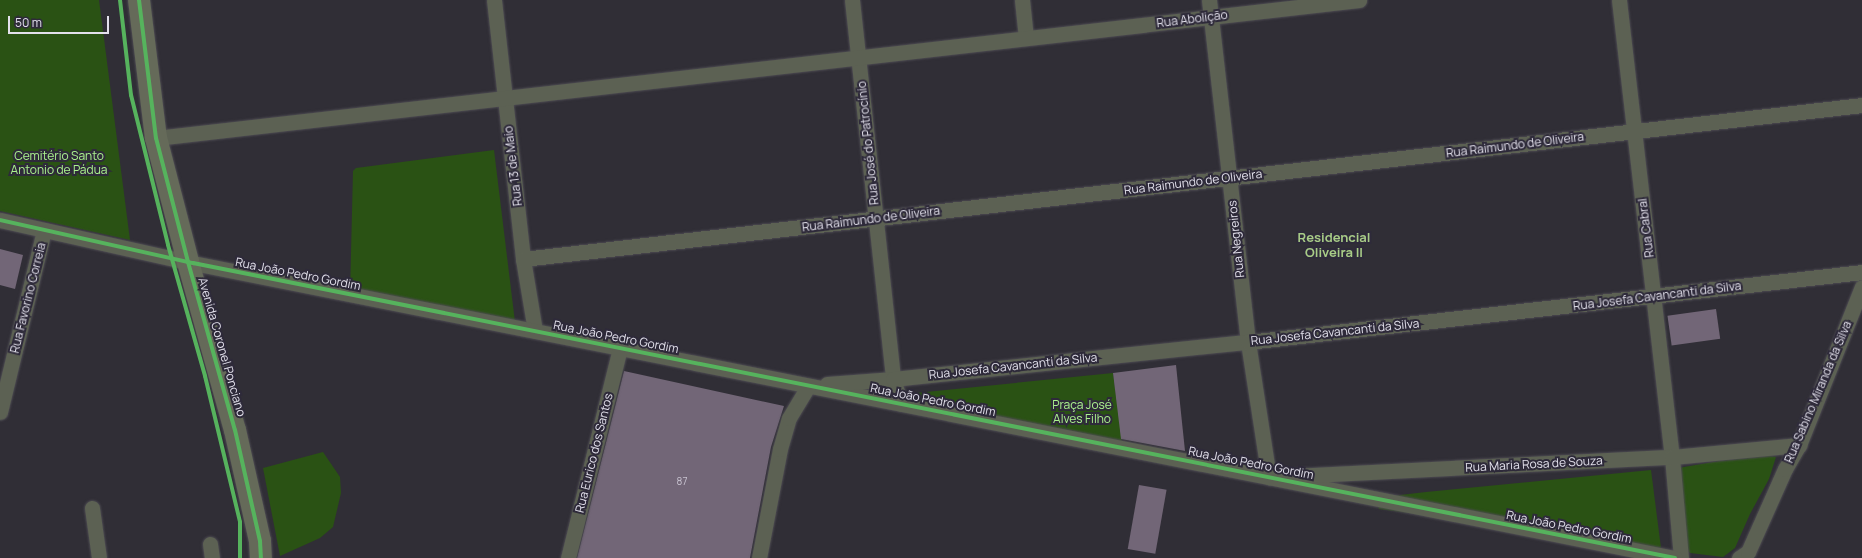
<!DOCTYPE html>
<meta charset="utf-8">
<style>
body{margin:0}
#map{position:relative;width:1862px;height:558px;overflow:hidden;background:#302e36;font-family:Manrope,sans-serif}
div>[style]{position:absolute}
.green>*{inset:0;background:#2a5214}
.building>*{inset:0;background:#726677;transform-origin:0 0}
.roads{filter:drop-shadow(0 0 1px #4d4b52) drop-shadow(0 0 1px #4d4b52)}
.street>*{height:15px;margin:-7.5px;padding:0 7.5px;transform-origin:7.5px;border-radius:7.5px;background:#5c6153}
.primary>*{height:22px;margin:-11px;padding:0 11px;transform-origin:11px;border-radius:11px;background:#656a59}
.cycleway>*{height:4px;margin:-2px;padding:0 2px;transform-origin:2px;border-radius:2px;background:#56b35d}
span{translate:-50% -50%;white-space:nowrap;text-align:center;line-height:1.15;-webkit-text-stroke:4px #2e2a3a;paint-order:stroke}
.number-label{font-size:10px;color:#c7c2cf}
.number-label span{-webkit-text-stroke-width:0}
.street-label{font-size:12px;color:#e3e1ec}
.park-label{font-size:12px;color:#abf28e}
.neighbourhood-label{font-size:13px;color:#a8cc87;font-weight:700}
.scale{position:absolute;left:8px;top:16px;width:101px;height:18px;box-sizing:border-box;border:2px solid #e3e1ec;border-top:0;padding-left:5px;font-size:12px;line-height:14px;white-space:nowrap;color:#e3e1ec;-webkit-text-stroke:3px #2e2a3a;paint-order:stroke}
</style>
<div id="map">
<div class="green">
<div style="clip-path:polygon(0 0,99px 0,130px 240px,0 211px)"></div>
<div style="clip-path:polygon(494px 150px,515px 322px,350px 294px,353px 171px,356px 168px)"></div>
<div style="clip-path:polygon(1113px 373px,1124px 456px,907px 412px,906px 394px)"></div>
<div style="clip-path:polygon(323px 452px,340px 477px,341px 493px,333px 527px,320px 538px,280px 556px,263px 468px)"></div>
<div style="clip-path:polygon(1769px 456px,1776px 457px,1769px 479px,1750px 514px,1735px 548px,1723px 557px,1690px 553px,1682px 544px,1678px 468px,1719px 461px)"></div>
<div style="clip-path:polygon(1651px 470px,1661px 548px,1379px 509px,1376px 501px,1383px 497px,1426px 492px)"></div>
</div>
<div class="building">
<div style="clip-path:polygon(0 249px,23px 255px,15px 289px,0 285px)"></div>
<div style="left:1716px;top:309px;width:30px;height:49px;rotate:82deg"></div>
<div style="clip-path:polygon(1176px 365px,1185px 451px,1121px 439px,1113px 373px)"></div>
<div style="clip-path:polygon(624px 371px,784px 406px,771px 447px,750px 558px,577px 558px)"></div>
<div style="left:1139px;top:485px;width:28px;height:65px;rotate:10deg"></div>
</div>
<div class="roads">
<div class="street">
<div style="left:494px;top:0;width:261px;rotate:83.6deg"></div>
<div style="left:523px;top:259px;width:73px;rotate:80.5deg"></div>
<div style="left:852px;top:0;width:381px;rotate:83.8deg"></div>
<div style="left:893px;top:379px;width:26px;rotate:72deg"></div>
<div style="left:1022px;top:0;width:38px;rotate:84deg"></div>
<div style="left:1209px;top:0;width:344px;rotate:83.5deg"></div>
<div style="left:1248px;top:342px;width:137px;rotate:81.2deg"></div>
<div style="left:1619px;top:0;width:460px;rotate:83.4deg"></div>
<div style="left:1672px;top:457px;width:101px;rotate:84.9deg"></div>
<div style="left:156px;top:138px;width:1211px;rotate:-6.54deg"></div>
<div style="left:0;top:220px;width:198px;rotate:12.6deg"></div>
<div style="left:193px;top:263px;width:1511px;rotate:11.26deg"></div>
<div style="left:523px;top:259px;width:1348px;rotate:-6.56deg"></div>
<div style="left:827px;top:384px;width:66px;rotate:-4.3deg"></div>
<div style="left:893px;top:379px;width:357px;rotate:-6deg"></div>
<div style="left:1248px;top:342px;width:618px;rotate:-6.5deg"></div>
<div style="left:0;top:412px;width:187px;rotate:-76.4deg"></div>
<div style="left:1292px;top:476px;width:380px;rotate:-2.9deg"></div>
<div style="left:1672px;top:457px;width:128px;rotate:-5.4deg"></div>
<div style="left:92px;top:508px;width:50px;rotate:82deg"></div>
<div style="left:210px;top:544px;width:14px;rotate:82deg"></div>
<div style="left:568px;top:558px;width:216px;rotate:-76.1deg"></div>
<div style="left:759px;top:558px;width:111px;rotate:-79.1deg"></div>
<div style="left:780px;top:449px;width:32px;rotate:-74deg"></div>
<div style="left:789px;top:418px;width:37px;rotate:-59deg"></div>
<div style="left:1739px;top:558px;width:11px;rotate:-34deg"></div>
<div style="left:1748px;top:552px;width:91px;rotate:-66deg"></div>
<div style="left:1785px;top:469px;width:28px;rotate:-60deg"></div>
<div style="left:1799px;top:445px;width:170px;rotate:-68.3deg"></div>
</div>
<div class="primary">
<div style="left:139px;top:0;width:139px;rotate:83deg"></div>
<div style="left:156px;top:138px;width:128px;rotate:75.5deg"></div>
<div style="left:188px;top:262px;width:174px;rotate:74.4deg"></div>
<div style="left:235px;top:430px;width:114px;rotate:77.3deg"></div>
<div style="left:260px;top:541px;width:17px;rotate:87deg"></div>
</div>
</div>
<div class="cycleway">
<div style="left:120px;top:0;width:96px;rotate:83.4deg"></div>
<div style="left:131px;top:95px;width:154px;rotate:76.1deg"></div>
<div style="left:168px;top:245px;width:136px;rotate:74.2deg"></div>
<div style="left:205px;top:376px;width:150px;rotate:76.5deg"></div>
<div style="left:240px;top:522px;width:36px;rotate:90deg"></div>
<div style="left:139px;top:0;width:139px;rotate:83deg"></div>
<div style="left:156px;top:138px;width:128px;rotate:75.5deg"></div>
<div style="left:188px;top:262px;width:174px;rotate:74.4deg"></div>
<div style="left:235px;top:430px;width:114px;rotate:77.3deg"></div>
<div style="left:260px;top:541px;width:17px;rotate:87deg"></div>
<div style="left:0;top:220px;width:198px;rotate:12.6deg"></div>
<div style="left:193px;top:263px;width:1511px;rotate:11.26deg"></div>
</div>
<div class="number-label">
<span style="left:682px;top:482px">87</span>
</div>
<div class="street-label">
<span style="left:1192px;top:19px;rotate:-7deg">Rua Abolição</span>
<span style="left:868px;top:143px;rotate:-96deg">Rua José do Patrocínio</span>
<span style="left:1515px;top:145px;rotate:-7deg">Rua Raimundo de Oliveira</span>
<span style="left:513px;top:166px;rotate:-97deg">Rua 13 de Maio</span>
<span style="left:1193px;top:182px;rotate:-7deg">Rua Raimundo de Oliveira</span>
<span style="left:871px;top:219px;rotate:-7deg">Rua Raimundo de Oliveira</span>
<span style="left:1646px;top:228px;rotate:-97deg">Rua Cabral</span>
<span style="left:1236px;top:239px;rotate:-96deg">Rua Negreiros</span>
<span style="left:298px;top:274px;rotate:11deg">Rua João Pedro Gordim</span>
<span style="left:1657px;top:296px;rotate:-7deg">Rua Josefa Cavancanti da Silva</span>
<span style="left:28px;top:298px;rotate:-76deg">Rua Favorino Correia</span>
<span style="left:1335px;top:332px;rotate:-6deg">Rua Josefa Cavancanti da Silva</span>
<span style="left:616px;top:337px;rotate:11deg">Rua João Pedro Gordim</span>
<span style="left:222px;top:347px;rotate:74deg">Avenida Coronel Ponciano</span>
<span style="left:1013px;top:366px;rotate:-6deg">Rua Josefa Cavancanti da Silva</span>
<span style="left:1818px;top:392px;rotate:-67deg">Rua Sabino Miranda da Silva</span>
<span style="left:933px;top:400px;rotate:11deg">Rua João Pedro Gordim</span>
<span style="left:594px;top:453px;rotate:-76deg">Rua Eurico dos Santos</span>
<span style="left:1251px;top:463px;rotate:11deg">Rua João Pedro Gordim</span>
<span style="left:1534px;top:464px;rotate:-3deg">Rua Maria Rosa de Souza</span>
<span style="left:1569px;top:527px;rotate:11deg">Rua João Pedro Gordim</span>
</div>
<div class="park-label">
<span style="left:59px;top:163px">Cemitério Santo<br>Antonio de Pádua</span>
<span style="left:1082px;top:412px">Praça José<br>Alves Filho</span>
</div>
<div class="neighbourhood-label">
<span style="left:1334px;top:245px">Residencial<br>Oliveira II</span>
</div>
<div class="scale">50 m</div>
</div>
